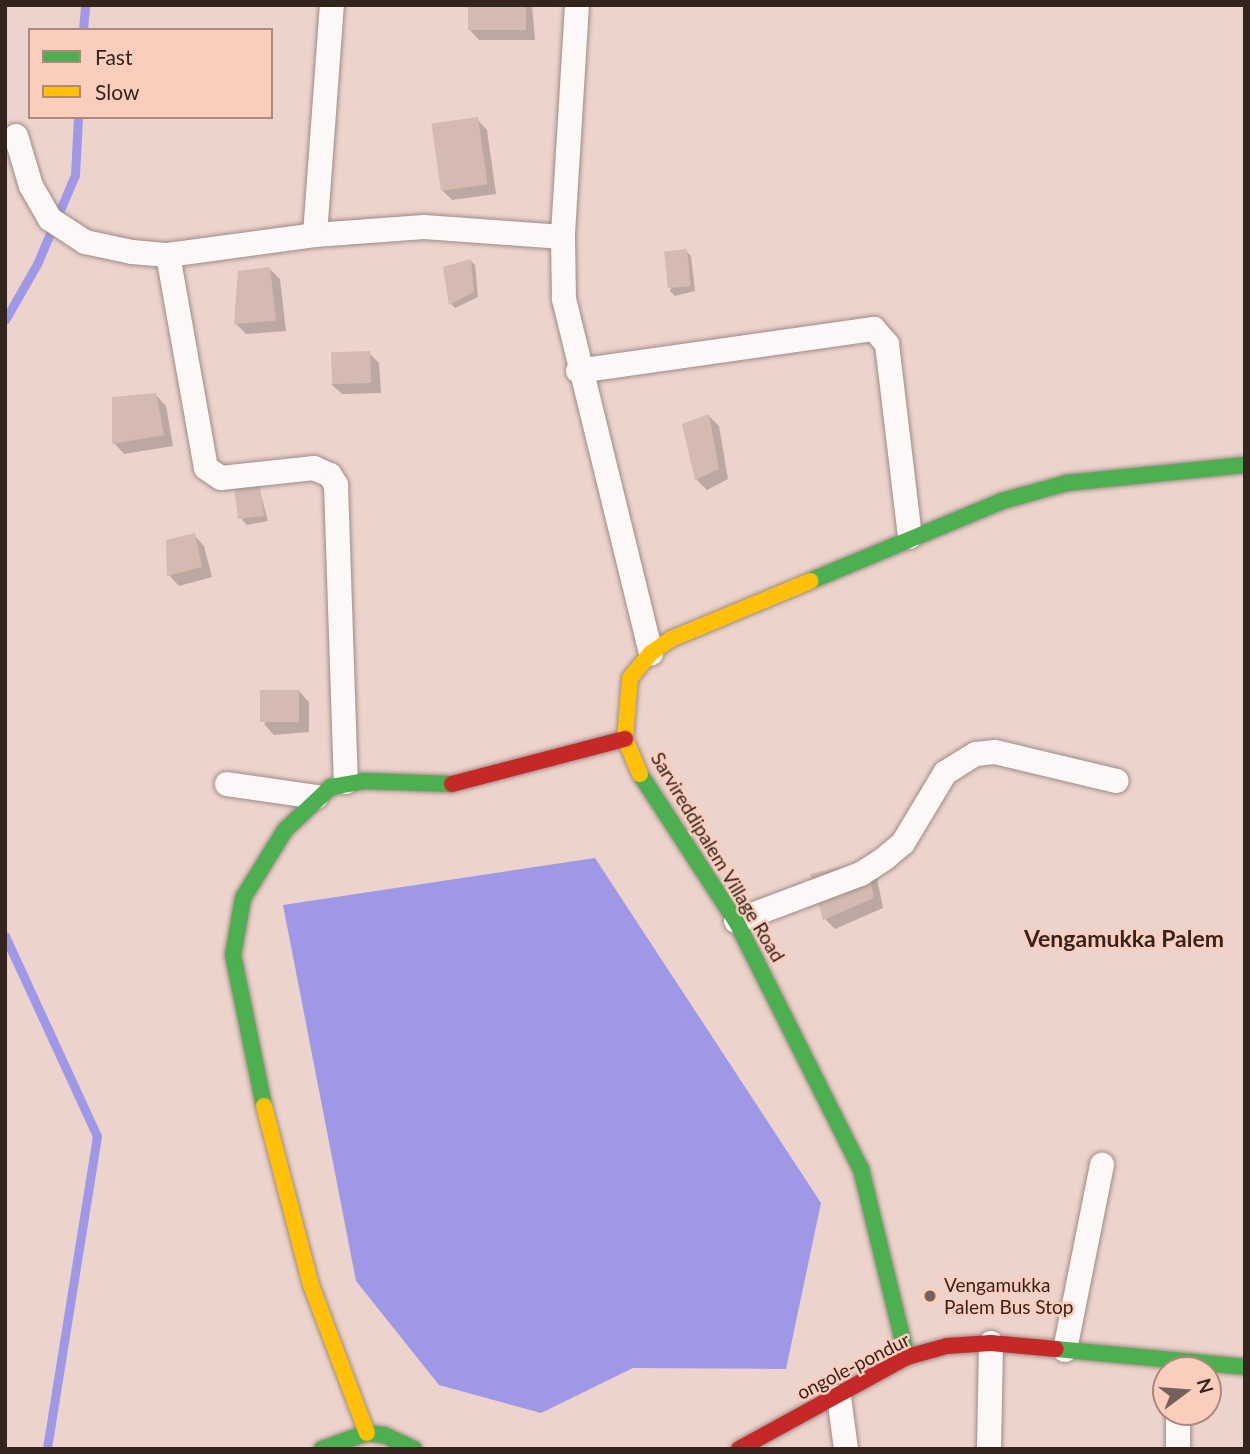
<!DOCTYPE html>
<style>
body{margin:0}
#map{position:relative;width:1250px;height:1454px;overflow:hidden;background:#ecd3cb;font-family:Lato,sans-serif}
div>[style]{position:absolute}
.water>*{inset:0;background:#9f98e6}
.shadow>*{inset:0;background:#0003}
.stream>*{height:9px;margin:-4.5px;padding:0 4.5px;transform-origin:4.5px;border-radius:4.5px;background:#9f98e6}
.building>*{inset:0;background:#d4bab1;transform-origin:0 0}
.roads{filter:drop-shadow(0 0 2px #9d8b85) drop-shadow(0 0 2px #9d8b85)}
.street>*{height:24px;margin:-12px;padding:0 12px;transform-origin:12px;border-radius:12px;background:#fcf8f7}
.fast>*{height:16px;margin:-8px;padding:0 8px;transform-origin:8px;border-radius:8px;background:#4caf50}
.slow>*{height:16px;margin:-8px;padding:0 8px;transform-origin:8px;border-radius:8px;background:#ffc107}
.jam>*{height:16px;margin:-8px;padding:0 8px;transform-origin:8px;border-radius:8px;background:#c62828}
.dots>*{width:19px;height:19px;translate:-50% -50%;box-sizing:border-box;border:4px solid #facdbd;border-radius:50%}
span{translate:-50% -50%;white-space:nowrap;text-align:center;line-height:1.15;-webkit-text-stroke:5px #facdbd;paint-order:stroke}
.street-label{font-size:19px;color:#34241e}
.poi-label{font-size:19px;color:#34241e}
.left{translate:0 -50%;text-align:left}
.quarter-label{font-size:23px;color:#34241e;font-weight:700}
.frame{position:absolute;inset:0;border:7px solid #34241e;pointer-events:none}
.legend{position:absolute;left:28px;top:28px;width:245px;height:91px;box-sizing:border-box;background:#facdbd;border:2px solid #ab897d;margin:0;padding:9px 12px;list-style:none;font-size:21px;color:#34241e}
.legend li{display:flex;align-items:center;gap:14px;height:35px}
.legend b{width:35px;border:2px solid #ab897d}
.north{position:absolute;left:1152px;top:1356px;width:70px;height:70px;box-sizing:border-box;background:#facdbd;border:2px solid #ab897d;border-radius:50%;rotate:74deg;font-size:19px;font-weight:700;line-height:28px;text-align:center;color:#34241e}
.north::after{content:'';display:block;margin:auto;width:24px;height:32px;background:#74615b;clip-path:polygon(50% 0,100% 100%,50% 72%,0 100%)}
</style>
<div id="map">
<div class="water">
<div style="clip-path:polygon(595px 858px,821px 1203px,786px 1369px,633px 1368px,541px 1413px,439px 1385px,356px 1281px,283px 905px)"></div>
</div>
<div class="shadow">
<div style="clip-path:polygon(470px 5px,532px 5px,535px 40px,479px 40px,469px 29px)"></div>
<div style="clip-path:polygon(477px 119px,487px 130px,496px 194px,452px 200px,442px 190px)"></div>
<div style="clip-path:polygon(686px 251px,691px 256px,695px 291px,675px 296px,670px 291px)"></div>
<div style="clip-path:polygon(471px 261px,475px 265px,478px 297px,455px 308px,451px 304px)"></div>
<div style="clip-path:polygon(270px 269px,280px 279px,286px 331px,246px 334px,236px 324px)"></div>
<div style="clip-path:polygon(369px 353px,379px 363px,381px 393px,342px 394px,331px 384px)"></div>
<div style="clip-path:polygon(156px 395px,166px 406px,173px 446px,124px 454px,114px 443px)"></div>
<div style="clip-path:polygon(709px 416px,719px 426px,728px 479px,707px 490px,697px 480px,684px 425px)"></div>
<div style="clip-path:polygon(259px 487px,268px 521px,247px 525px,242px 520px)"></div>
<div style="clip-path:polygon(194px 535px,204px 546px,212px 577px,179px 586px,169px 575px)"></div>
<div style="clip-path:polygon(299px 691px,309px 702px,309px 732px,274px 735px,264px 724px)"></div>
<div style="clip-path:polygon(876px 873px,883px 908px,835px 929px,825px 919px)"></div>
</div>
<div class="stream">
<div style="left:83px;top:30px;width:25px;rotate:-85deg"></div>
<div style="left:5px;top:320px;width:64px;rotate:-60.3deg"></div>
<div style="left:37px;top:264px;width:97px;rotate:-66.9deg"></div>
<div style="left:75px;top:175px;width:58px;rotate:-87deg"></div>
<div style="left:5px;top:936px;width:220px;rotate:65.3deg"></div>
<div style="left:97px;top:1136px;width:317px;rotate:99.1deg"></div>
</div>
<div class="building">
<div style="left:468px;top:5px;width:58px;height:25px"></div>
<div style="left:478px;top:117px;width:68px;height:47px;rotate:82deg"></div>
<div style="left:687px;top:249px;width:37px;height:23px;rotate:84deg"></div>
<div style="clip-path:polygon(471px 259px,474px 292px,449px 305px,443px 267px)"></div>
<div style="clip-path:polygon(270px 267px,276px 321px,234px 324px,238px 271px)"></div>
<div style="left:370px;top:351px;width:32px;height:39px;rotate:88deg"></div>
<div style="clip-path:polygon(156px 393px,164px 435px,112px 444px,112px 397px)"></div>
<div style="clip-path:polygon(709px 414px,719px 469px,695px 480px,682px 424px)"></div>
<div style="left:260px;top:485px;width:31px;height:26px;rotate:83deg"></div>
<div style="clip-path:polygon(195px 533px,202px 567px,167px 576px,166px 540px)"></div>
<div style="left:299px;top:690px;width:32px;height:39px;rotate:90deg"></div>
<div style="clip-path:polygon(866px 861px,874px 898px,823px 920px,810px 874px)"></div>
</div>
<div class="roads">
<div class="street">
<div style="left:577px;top:5px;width:232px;rotate:93.5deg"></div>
<div style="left:563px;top:237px;width:62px;rotate:89.1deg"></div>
<div style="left:564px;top:299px;width:365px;rotate:76.2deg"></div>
<div style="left:16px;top:136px;width:52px;rotate:73.3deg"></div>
<div style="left:31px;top:186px;width:38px;rotate:60deg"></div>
<div style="left:50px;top:219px;width:42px;rotate:33.3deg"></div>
<div style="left:85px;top:242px;width:48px;rotate:12deg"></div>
<div style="left:132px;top:252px;width:36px;rotate:5deg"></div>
<div style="left:168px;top:255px;width:148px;rotate:-7.7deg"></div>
<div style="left:315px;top:235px;width:109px;rotate:-4.2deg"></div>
<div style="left:424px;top:227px;width:139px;rotate:4.1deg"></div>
<div style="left:315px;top:235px;width:231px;rotate:-85.8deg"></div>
<div style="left:168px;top:255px;width:216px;rotate:79.9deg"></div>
<div style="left:206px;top:468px;width:18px;rotate:34deg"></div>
<div style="left:221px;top:478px;width:94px;rotate:-6.1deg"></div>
<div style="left:314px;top:468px;width:17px;rotate:24deg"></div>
<div style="left:330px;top:475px;width:12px;rotate:59deg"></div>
<div style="left:336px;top:485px;width:297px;rotate:88.1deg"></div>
<div style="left:578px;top:371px;width:299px;rotate:-8.1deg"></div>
<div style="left:874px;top:329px;width:20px;rotate:49deg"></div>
<div style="left:887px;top:344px;width:194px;rotate:83.2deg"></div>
<div style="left:227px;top:784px;width:90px;rotate:8.3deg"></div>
<div style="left:736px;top:921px;width:134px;rotate:-20.6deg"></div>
<div style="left:861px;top:874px;width:27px;rotate:-33deg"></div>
<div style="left:884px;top:859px;width:25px;rotate:-40deg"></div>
<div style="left:903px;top:843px;width:82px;rotate:-59deg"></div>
<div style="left:945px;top:773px;width:36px;rotate:-32deg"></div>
<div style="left:976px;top:754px;width:19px;rotate:-6deg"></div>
<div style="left:995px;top:752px;width:125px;rotate:13.4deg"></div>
<div style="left:1065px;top:1350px;width:189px;rotate:-78.7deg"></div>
<div style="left:839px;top:1397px;width:52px;rotate:82.3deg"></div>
<div style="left:989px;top:1449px;width:106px;rotate:-88.9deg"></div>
<div style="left:1178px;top:1449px;width:37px;rotate:-90deg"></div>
</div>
<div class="fast">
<div style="left:810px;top:581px;width:208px;rotate:-22.6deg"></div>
<div style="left:1002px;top:501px;width:67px;rotate:-15.5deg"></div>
<div style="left:1067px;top:483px;width:179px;rotate:-5.8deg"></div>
<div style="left:640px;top:774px;width:176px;rotate:56.9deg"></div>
<div style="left:736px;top:921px;width:278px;rotate:63.3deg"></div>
<div style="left:861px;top:1169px;width:194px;rotate:76.3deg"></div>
<div style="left:264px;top:1106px;width:154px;rotate:-101.6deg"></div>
<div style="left:233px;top:955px;width:58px;rotate:-80deg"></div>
<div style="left:243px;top:898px;width:80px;rotate:-58.3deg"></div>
<div style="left:285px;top:830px;width:63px;rotate:-43.1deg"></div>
<div style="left:331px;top:787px;width:34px;rotate:-10deg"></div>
<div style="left:364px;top:781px;width:88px;rotate:2deg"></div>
<div style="left:1056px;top:1349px;width:190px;rotate:5.4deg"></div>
<div style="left:322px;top:1449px;width:48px;rotate:-19.6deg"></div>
<div style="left:367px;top:1433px;width:17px;rotate:7deg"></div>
<div style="left:384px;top:1435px;width:33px;rotate:25deg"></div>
</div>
<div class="slow">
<div style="left:640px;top:774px;width:38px;rotate:-113deg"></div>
<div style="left:625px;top:739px;width:61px;rotate:-85.3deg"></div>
<div style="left:630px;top:678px;width:33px;rotate:-50deg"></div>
<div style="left:651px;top:653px;width:24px;rotate:-35deg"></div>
<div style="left:671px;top:639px;width:151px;rotate:-22.6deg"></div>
<div style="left:264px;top:1106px;width:185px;rotate:75.3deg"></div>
<div style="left:311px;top:1285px;width:158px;rotate:69.3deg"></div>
</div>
<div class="jam">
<div style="left:452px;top:784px;width:179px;rotate:-14.6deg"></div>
<div style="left:739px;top:1449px;width:192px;rotate:-28.7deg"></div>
<div style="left:907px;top:1357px;width:41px;rotate:-15.4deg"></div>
<div style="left:947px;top:1346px;width:44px;rotate:-3.9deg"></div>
<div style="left:991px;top:1343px;width:65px;rotate:5.3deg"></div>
</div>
</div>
<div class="dots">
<div style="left:930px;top:1296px;background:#74615b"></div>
</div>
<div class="street-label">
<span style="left:718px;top:857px;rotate:59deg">Sarvireddipalem Village Road</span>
<span style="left:853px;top:1366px;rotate:-27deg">ongole-pondur</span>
</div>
<div class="poi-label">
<span class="left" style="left:944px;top:1296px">Vengamukka<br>Palem Bus Stop</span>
</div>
<div class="quarter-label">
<span style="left:1124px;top:938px">Vengamukka Palem</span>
</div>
<div class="frame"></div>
<ul class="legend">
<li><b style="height:9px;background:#4caf50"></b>Fast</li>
<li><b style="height:9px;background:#ffc107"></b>Slow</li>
</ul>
<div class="north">N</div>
</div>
